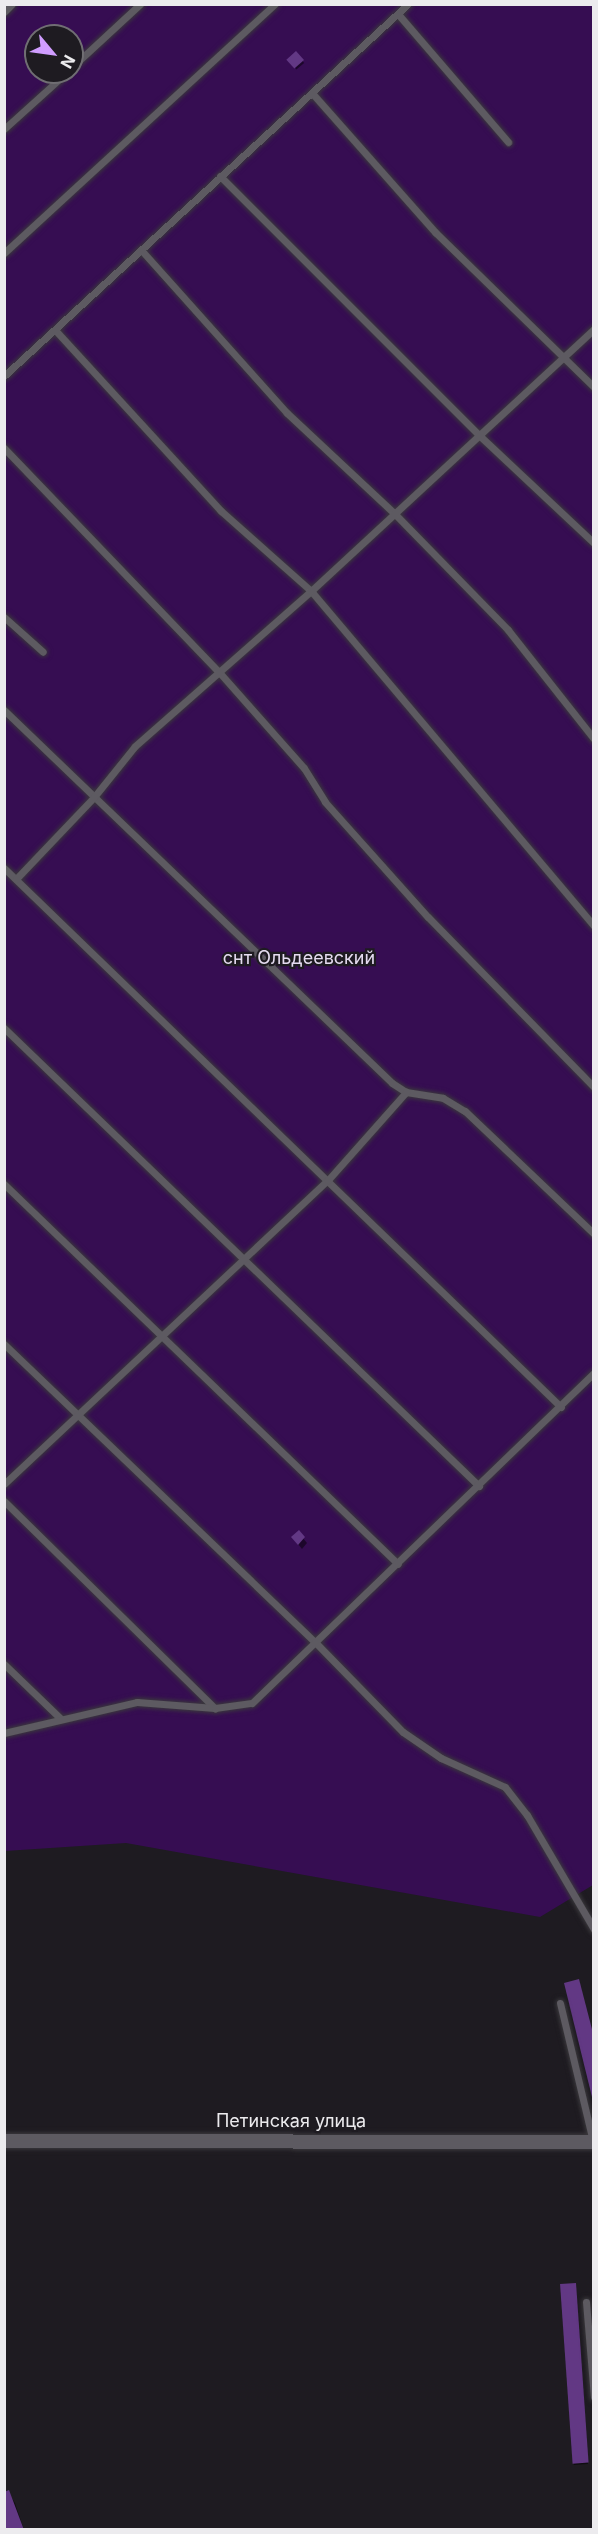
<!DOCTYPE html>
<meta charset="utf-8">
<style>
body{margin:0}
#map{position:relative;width:598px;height:2534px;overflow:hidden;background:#1e1b21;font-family:Inter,sans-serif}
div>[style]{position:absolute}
.green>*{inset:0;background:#360d52}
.shadow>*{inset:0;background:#0007;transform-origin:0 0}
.building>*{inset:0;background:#623884;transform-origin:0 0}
.roads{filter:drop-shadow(0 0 2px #3a383c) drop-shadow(0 0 2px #3a383c)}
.lane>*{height:7px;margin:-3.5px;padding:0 3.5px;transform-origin:3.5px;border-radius:3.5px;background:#5d5a61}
.street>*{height:14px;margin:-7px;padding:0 7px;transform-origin:7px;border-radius:7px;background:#5d5a61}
span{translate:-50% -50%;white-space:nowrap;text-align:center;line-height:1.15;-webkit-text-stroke:4.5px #1e1b21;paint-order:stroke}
.park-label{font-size:18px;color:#e5dbf0}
.street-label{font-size:18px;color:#ecebee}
.frame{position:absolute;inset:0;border:6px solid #ecebee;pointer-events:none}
.north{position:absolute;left:24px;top:24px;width:60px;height:60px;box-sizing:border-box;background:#1e1b21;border:2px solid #706e73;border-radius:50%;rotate:119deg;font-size:16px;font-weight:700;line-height:24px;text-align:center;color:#ecebee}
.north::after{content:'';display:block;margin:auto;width:21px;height:27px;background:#d09dff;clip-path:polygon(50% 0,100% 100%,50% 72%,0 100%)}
</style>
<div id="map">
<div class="green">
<div style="clip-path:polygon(evenodd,5px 5px,593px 5px,593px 1885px,540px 1917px,126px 1843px,5px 1851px,5px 5px,36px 36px,72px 36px,72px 72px,36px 72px,36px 36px)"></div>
</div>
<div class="shadow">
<div style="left:296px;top:53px;width:13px;height:10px;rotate:51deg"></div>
<div style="clip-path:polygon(298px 1532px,307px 1543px,302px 1549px,293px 1538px)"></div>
<div style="clip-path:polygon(575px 2284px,588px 2464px,574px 2465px,573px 2463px)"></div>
<div style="clip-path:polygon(8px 2492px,15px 2503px,24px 2530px,4px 2530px)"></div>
</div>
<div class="building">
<div style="left:296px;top:51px;width:12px;height:13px;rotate:48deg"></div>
<div style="clip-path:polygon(299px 1530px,305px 1537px,298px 1545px,291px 1537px)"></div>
<div style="clip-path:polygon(579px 1979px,594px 2037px,593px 2101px,564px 1983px)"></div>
<div style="left:576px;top:2283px;width:180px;height:16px;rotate:86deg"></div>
<div style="clip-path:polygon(9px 2490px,24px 2530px,4px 2530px,4px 2492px)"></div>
</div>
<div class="roads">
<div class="lane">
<div style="left:4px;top:12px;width:11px;rotate:-45deg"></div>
<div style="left:398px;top:14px;width:169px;rotate:49.3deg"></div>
<div style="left:72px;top:67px;width:93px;rotate:-42.8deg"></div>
<div style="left:312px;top:93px;width:186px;rotate:48.5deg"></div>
<div style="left:435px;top:232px;width:222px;rotate:44.3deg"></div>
<div style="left:4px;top:129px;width:85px;rotate:-42.1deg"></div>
<div style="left:220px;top:176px;width:368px;rotate:45deg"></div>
<div style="left:480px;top:436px;width:156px;rotate:43.2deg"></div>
<div style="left:143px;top:252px;width:216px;rotate:48.2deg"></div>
<div style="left:287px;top:413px;width:146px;rotate:43.1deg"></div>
<div style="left:394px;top:513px;width:163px;rotate:45.7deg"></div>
<div style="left:508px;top:630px;width:139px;rotate:51.7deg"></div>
<div style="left:4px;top:253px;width:368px;rotate:-42.6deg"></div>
<div style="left:56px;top:331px;width:244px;rotate:47.5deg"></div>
<div style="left:221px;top:511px;width:120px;rotate:41.6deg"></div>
<div style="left:311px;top:591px;width:439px;rotate:49.8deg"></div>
<div style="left:4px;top:376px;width:549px;rotate:-42.64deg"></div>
<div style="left:4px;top:448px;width:310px;rotate:46.2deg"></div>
<div style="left:219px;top:672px;width:128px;rotate:48.5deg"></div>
<div style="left:304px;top:768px;width:40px;rotate:58deg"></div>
<div style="left:325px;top:802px;width:154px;rotate:48.2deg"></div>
<div style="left:428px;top:917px;width:238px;rotate:45.7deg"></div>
<div style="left:4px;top:617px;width:52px;rotate:41.9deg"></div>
<div style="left:4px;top:710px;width:538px;rotate:43.87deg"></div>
<div style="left:392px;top:1083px;width:17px;rotate:33deg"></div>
<div style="left:406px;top:1092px;width:37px;rotate:9deg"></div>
<div style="left:443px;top:1098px;width:26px;rotate:31deg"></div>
<div style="left:465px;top:1111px;width:178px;rotate:43.6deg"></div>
<div style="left:4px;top:868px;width:775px;rotate:44.06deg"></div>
<div style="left:16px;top:879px;width:113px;rotate:-46.4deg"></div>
<div style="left:94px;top:797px;width:65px;rotate:-51.2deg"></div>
<div style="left:135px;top:746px;width:235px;rotate:-41.4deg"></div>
<div style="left:311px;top:591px;width:386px;rotate:-42.8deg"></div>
<div style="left:4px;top:1028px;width:660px;rotate:43.96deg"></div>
<div style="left:4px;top:1184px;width:547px;rotate:43.96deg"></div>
<div style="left:4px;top:1344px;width:432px;rotate:43.8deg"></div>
<div style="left:316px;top:1643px;width:124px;rotate:45.7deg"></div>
<div style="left:403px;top:1732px;width:46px;rotate:34.4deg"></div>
<div style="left:441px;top:1758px;width:70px;rotate:24.4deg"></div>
<div style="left:505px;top:1787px;width:36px;rotate:52deg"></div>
<div style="left:527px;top:1815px;width:132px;rotate:59.6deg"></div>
<div style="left:4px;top:1484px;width:444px;rotate:-43.2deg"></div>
<div style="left:328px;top:1180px;width:118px;rotate:-48.4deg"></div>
<div style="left:4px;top:1501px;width:296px;rotate:44.5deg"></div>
<div style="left:4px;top:1664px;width:79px;rotate:44deg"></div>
<div style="left:4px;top:1733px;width:137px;rotate:-13.1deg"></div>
<div style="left:137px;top:1702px;width:78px;rotate:4.4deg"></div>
<div style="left:215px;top:1708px;width:37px;rotate:-8deg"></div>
<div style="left:252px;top:1703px;width:475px;rotate:-44deg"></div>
<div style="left:560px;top:2003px;width:143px;rotate:76.6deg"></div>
<div style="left:586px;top:2302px;width:95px;rotate:85.2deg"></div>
</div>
<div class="street">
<div style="left:4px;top:2141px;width:590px;rotate:0.1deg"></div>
</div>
</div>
<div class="park-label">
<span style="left:299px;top:958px">снт Ольдеевский</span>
</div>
<div class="street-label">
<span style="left:291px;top:2121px">Петинская улица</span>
</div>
<div class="frame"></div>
<div class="north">N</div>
</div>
